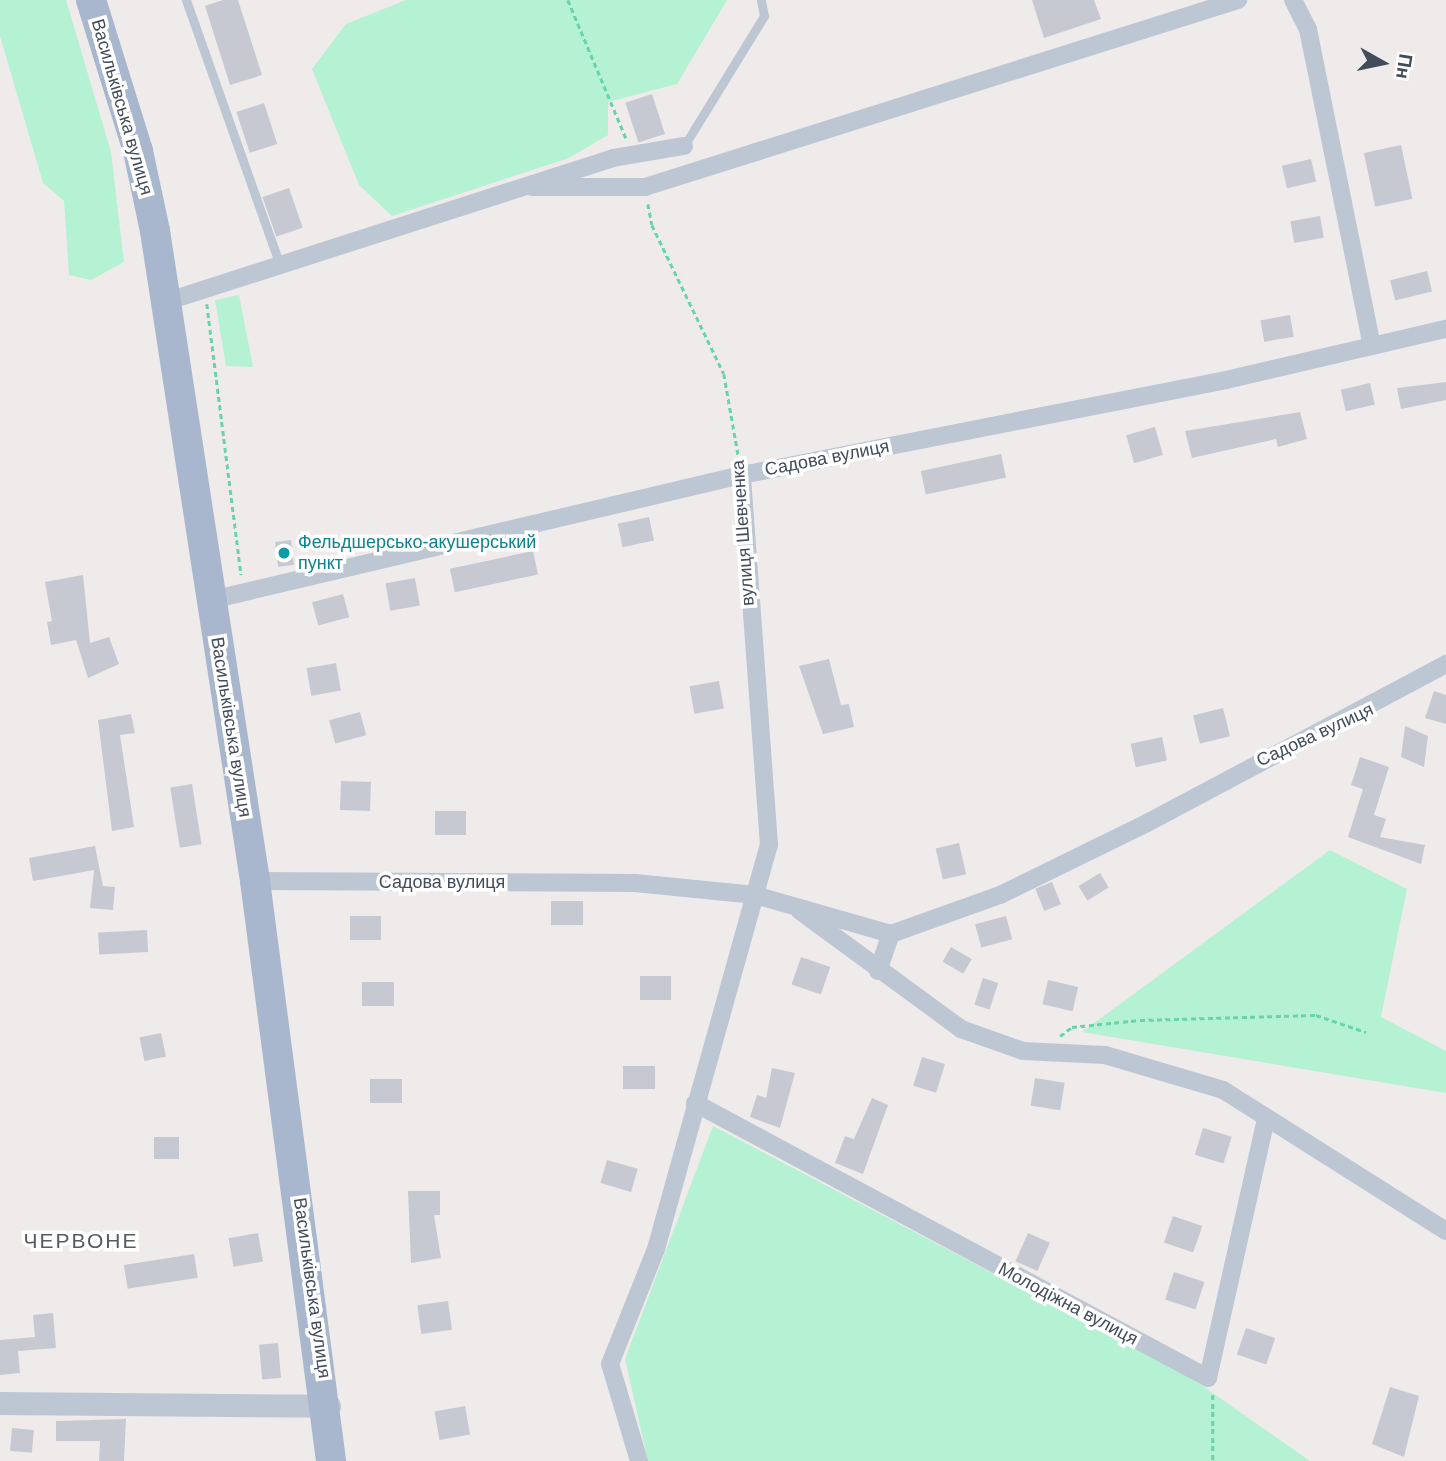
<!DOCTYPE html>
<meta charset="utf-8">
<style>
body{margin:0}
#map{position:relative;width:1446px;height:1461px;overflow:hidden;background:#efebeb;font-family:Helvetica,sans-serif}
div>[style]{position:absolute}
.green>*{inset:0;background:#b4f2d3}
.building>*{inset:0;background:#c7c9d2;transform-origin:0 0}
.path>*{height:2.5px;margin-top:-1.25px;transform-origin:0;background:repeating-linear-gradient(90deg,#69d3ab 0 5px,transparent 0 8.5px)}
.service>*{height:9px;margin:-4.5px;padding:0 4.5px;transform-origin:4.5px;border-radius:4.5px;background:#bdc6d3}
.minor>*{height:18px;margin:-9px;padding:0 9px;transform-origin:9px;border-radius:9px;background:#bdc6d3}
.tertiary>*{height:23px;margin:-11.5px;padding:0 11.5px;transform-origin:11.5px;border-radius:11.5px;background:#bdc6d3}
.primary>*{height:30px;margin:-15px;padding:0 15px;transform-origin:15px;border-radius:15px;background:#a8b7ce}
.dots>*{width:19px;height:19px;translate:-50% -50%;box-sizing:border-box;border:4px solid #fff;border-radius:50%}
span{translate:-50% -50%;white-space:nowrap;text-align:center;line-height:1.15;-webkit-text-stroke:7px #fff;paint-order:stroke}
.street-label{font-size:18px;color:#424c5b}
.culture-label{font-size:18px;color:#0d838f}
.left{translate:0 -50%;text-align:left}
.quarter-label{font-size:21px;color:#585b61;letter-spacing:2px}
.north{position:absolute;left:1348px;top:28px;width:70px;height:70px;-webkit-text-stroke:5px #fff;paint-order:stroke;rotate:99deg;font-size:19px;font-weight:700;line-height:28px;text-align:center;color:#424c5b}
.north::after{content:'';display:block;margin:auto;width:24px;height:32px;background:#424c5b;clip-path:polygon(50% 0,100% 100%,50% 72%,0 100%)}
</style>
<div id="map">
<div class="green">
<div style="clip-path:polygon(0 0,66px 0,111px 152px,124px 262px,91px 280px,69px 275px,64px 201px,43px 183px,0 36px)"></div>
<div style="clip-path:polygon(406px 0,727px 0,677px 84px,608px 102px,608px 135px,569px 158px,392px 216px,359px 185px,312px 69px,346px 24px)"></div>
<div style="clip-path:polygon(239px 295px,253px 367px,226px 366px,215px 300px)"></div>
<div style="clip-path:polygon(1330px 850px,1407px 889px,1381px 1017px,1446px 1051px,1446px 1093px,1082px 1032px)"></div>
<div style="clip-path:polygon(713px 1126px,1190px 1377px,1310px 1461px,648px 1461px,625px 1359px)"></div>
</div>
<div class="building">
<div style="clip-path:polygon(223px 0,238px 0,262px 75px,230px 85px,205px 6px)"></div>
<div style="clip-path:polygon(1032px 0,1094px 0,1101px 19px,1044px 38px)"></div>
<div style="left:652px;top:94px;width:42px;height:28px;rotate:72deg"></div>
<div style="left:264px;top:103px;width:43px;height:29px;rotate:72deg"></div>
<div style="left:1401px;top:145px;width:55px;height:38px;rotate:78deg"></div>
<div style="left:1311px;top:159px;width:23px;height:30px;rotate:77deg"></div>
<div style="left:289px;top:188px;width:42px;height:28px;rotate:71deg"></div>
<div style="left:1320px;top:216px;width:22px;height:30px;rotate:80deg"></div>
<div style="left:1427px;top:271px;width:21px;height:38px;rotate:76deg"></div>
<div style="left:1290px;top:315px;width:22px;height:30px;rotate:80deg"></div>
<div style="clip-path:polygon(1446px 382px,1446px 400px,1401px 409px,1397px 388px)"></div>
<div style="left:1370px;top:383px;width:22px;height:30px;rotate:77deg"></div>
<div style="clip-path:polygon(1300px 412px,1307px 439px,1278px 447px,1276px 439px,1192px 458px,1185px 431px)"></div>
<div style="left:1155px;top:427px;width:29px;height:30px;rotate:74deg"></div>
<div style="left:1001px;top:454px;width:24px;height:82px;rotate:78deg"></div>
<div style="left:649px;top:517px;width:24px;height:32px;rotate:78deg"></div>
<div style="left:291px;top:540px;width:25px;height:16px;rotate:83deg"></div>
<div style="left:533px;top:551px;width:24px;height:85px;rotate:78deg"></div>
<div style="clip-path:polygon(83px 575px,90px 643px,109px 637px,119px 664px,88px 678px,76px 640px,51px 645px,47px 622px,52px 621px,45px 582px)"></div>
<div style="left:415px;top:578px;width:28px;height:30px;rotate:80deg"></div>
<div style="left:343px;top:594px;width:24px;height:32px;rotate:75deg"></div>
<div style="clip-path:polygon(829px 659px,841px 705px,849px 704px,854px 727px,823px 734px,799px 666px)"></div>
<div style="left:336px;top:663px;width:28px;height:30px;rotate:80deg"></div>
<div style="left:719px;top:681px;width:28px;height:30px;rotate:80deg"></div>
<div style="clip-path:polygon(1434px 691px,1446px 695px,1446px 724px,1425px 718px)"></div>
<div style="left:1223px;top:708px;width:29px;height:31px;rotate:76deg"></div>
<div style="left:360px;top:712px;width:24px;height:32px;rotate:75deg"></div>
<div style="clip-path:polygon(131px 714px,135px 733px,120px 735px,134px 827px,112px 831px,98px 720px)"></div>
<div style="clip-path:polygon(1405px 726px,1428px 736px,1424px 767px,1401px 757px)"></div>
<div style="left:1162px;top:737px;width:24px;height:32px;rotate:78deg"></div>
<div style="clip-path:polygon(1360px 757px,1389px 767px,1374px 815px,1386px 819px,1380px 837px,1425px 845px,1421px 864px,1348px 837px,1363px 789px,1351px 785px)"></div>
<div style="left:341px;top:781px;width:30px;height:29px;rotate:2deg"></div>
<div style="left:192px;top:784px;width:61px;height:22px;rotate:81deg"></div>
<div style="left:435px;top:811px;width:31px;height:24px"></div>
<div style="left:959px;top:843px;width:32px;height:24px;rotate:77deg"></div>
<div style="clip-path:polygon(95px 846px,103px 886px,115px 887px,113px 910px,90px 908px,94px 870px,33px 881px,29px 858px)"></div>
<div style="left:1100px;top:873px;width:17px;height:25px;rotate:59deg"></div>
<div style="left:1052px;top:882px;width:24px;height:18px;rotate:68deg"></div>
<div style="left:551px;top:901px;width:32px;height:24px"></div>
<div style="left:350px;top:916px;width:31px;height:24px"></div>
<div style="left:1006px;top:916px;width:24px;height:32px;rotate:75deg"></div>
<div style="left:147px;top:930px;width:22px;height:49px;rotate:87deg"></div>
<div style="left:951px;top:947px;width:24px;height:17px;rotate:30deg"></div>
<div style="left:801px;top:957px;width:31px;height:29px;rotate:19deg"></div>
<div style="left:640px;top:976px;width:31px;height:24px"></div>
<div style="left:983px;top:978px;width:16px;height:28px;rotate:18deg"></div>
<div style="left:1048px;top:980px;width:31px;height:25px;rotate:13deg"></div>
<div style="left:362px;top:982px;width:32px;height:24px"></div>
<div style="left:161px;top:1033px;width:24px;height:22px;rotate:78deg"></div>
<div style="left:922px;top:1057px;width:24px;height:30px;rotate:17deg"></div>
<div style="left:623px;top:1066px;width:32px;height:23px"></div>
<div style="clip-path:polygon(772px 1068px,795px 1073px,780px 1128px,750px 1117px,757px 1095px,766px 1098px)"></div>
<div style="left:1035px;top:1078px;width:30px;height:28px;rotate:9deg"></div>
<div style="left:370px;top:1079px;width:32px;height:24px"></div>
<div style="clip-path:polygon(872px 1098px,888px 1105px,863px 1174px,835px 1163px,845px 1136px,854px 1139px)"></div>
<div style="left:1203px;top:1128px;width:30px;height:28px;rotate:17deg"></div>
<div style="left:154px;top:1137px;width:25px;height:22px"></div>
<div style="left:607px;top:1160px;width:32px;height:24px;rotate:16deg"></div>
<div style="clip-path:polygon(408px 1191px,440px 1191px,440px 1215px,434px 1215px,441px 1258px,411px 1263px)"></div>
<div style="left:1173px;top:1216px;width:31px;height:28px;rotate:19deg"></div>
<div style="left:258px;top:1233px;width:29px;height:30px;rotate:80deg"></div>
<div style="left:1028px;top:1233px;width:24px;height:31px;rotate:24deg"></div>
<div style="left:194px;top:1254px;width:24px;height:71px;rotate:81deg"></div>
<div style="left:1174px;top:1272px;width:32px;height:29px;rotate:18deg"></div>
<div style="left:448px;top:1301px;width:29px;height:31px;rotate:82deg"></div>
<div style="clip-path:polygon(53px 1313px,56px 1348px,18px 1351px,20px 1373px,0 1375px,0 1340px,35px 1337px,33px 1315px)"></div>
<div style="left:1246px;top:1328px;width:31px;height:28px;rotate:19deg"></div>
<div style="left:278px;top:1343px;width:35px;height:19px;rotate:85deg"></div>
<div style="clip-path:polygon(1390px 1387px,1419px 1396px,1404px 1457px,1372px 1444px)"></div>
<div style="left:465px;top:1406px;width:29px;height:31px;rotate:80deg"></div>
<div style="clip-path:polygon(126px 1419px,124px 1461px,99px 1461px,100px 1441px,56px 1441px,56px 1421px)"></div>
<div style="left:12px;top:1428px;width:22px;height:23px;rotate:5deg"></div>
</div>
<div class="path">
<div style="left:568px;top:0;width:150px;rotate:67.2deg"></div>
<div style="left:648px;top:204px;width:21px;rotate:79deg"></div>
<div style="left:652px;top:225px;width:165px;rotate:64.2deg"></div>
<div style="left:724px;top:374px;width:86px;rotate:80deg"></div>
<div style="left:207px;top:304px;width:273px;rotate:82.8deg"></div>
<div style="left:1060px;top:1036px;width:15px;rotate:-37deg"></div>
<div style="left:1072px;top:1027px;width:68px;rotate:-5.9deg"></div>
<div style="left:1140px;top:1020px;width:176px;rotate:-1.6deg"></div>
<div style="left:1316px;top:1015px;width:53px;rotate:18.8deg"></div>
<div style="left:1213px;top:1395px;width:66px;rotate:90deg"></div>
</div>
<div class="service">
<div style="left:186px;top:0;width:282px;rotate:70.5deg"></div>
<div style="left:684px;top:146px;width:153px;rotate:-58.4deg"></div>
<div style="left:764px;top:16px;width:16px;rotate:-101deg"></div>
</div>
<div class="minor">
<div style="left:1293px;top:0;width:33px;rotate:63deg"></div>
<div style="left:1308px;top:29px;width:323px;rotate:78.6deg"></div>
<div style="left:532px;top:187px;width:113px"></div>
<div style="left:645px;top:187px;width:622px;rotate:-17.5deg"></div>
<div style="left:165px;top:302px;width:471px;rotate:-17.8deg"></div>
<div style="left:613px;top:158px;width:72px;rotate:-9.6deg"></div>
<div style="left:211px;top:600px;width:546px;rotate:-13.25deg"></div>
<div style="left:742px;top:475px;width:493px;rotate:-11.1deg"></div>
<div style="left:1226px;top:380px;width:226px;rotate:-13.1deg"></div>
<div style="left:255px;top:881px;width:380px;rotate:0.3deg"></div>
<div style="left:635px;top:883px;width:121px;rotate:5.7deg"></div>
<div style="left:755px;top:895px;width:141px;rotate:16deg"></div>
<div style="left:891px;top:934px;width:116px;rotate:-19.7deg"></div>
<div style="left:1000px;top:895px;width:164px;rotate:-26.1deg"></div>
<div style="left:1147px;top:823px;width:339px;rotate:-28deg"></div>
<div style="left:800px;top:911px;width:200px;rotate:36.2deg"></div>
<div style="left:961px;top:1029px;width:66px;rotate:19.5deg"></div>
<div style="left:1023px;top:1051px;width:82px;rotate:2.8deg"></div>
<div style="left:1105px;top:1055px;width:123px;rotate:16.5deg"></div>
<div style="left:1223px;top:1090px;width:264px;rotate:32.3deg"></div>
<div style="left:878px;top:971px;width:39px;rotate:-71deg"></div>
<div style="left:695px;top:1103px;width:582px;rotate:28.19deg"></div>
<div style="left:1208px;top:1378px;width:265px;rotate:-77.4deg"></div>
<div style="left:639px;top:1461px;width:101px;rotate:-106.6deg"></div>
<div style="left:610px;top:1364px;width:124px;rotate:-68.2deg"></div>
<div style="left:656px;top:1249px;width:420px;rotate:-74.4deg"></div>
<div style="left:769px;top:845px;width:371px;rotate:-94.2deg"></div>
</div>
<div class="tertiary">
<div style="left:0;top:1403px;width:329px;rotate:0.5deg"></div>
</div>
<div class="primary">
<div style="left:91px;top:0;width:158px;rotate:72.7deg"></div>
<div style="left:138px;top:151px;width:82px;rotate:78deg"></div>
<div style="left:155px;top:231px;width:658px;rotate:81.25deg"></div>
<div style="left:255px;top:881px;width:585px;rotate:82.53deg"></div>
</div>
<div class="dots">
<div style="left:284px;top:553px;background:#0f9aa8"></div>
</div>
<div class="street-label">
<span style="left:122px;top:107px;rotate:74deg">Васильківська вулиця</span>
<span style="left:827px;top:458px;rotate:-11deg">Садова вулиця</span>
<span style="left:743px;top:533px;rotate:-94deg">вулиця Шевченка</span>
<span style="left:231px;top:727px;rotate:81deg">Васильківська вулиця</span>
<span style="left:1315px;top:735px;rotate:-25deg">Садова вулиця</span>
<span style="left:442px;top:882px">Садова вулиця</span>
<span style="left:312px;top:1288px;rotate:82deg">Васильківська вулиця</span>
<span style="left:1068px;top:1304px;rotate:28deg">Молодіжна вулиця</span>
</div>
<div class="culture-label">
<span class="left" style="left:298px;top:553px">Фельдшерсько-акушерський<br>пункт</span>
</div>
<div class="quarter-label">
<span style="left:81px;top:1241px">ЧЕРВОНЕ</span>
</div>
<div class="north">Пн</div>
</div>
